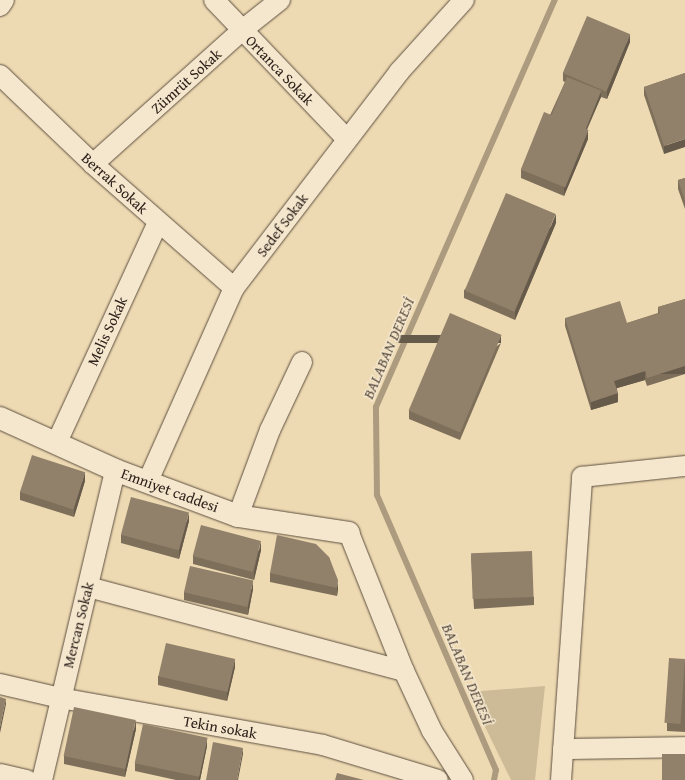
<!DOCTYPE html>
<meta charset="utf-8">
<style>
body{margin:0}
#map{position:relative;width:685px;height:780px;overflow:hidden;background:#eedab2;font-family:"Gentium Book Plus",serif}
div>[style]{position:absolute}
.green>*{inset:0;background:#cdbb98}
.stream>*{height:6px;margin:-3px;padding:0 3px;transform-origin:3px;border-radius:3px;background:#ad9b7f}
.roads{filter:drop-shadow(0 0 1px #5e4f41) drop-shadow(0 0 1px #5e4f41)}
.street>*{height:20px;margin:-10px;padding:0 10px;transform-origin:10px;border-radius:10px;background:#f4e7cd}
.secondary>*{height:22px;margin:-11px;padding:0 11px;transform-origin:11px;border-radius:11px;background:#f4e7cd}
.wall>*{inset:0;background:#7e6f5b}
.shaded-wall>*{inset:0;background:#665a4a;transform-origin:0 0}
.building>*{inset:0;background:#92816a;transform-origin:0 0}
span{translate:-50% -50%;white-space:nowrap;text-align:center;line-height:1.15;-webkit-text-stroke:3px #f4e7cd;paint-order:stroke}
.street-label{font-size:15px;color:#2e211b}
.water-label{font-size:16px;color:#5a4c3e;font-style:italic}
</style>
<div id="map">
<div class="green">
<div style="clip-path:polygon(545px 686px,535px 780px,511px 780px,468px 692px)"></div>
</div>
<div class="stream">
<div style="left:494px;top:780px;width:10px;rotate:-79deg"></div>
<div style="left:496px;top:770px;width:300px;rotate:-113.4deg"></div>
<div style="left:377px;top:495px;width:88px;rotate:-90.7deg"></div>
<div style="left:376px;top:407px;width:445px;rotate:-66.3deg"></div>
</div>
<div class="roads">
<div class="street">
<div style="left:214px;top:0;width:192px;rotate:46.3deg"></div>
<div style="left:0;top:6px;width:7px;rotate:-56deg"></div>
<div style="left:0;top:75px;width:129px;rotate:43.7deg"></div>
<div style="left:93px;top:164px;width:188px;rotate:41.3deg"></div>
<div style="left:93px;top:164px;width:199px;rotate:-41.9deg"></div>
<div style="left:241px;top:31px;width:50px;rotate:-38.5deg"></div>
<div style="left:57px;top:442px;width:242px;rotate:-65.3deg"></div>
<div style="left:148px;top:481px;width:211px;rotate:-66deg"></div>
<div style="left:234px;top:288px;width:272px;rotate:-52.6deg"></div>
<div style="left:399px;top:72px;width:97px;rotate:-47.9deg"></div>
<div style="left:238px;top:516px;width:92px;rotate:-69.6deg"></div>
<div style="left:270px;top:430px;width:75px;rotate:-64.8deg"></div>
<div style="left:349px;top:533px;width:149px;rotate:68.3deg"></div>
<div style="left:404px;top:671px;width:66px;rotate:65deg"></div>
<div style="left:432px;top:731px;width:58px;rotate:57.7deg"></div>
<div style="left:88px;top:587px;width:327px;rotate:14.9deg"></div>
<div style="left:0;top:684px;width:62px;rotate:13.1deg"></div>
<div style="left:60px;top:698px;width:267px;rotate:10.1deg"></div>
<div style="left:323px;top:745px;width:120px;rotate:16.9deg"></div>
<div style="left:563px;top:749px;width:122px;rotate:-0.9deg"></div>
<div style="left:0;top:774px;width:28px;rotate:13deg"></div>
<div style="left:42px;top:780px;width:318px;rotate:-76.7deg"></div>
<div style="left:561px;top:780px;width:304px;rotate:-86deg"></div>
<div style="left:582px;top:477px;width:104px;rotate:-6.1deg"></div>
</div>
<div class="secondary">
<div style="left:0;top:418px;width:126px;rotate:24.3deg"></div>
<div style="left:115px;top:470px;width:131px;rotate:20.5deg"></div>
<div style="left:238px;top:516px;width:112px;rotate:8.7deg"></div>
</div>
</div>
<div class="wall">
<div style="clip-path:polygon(630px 42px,607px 99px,601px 97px,587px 130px,588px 139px,564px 196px,521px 178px,521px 170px,550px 115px,565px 82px,563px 81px,563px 73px)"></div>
<div style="clip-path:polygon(685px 73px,664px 154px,644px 95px,644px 87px)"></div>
<div style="clip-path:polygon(685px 178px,685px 209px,678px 189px,678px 180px)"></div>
<div style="clip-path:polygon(556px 223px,515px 320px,464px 298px,464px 290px)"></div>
<div style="clip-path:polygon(685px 299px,685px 374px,647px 386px,645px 380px,617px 388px,618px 402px,591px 410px,565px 326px,565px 318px,627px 323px,658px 313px,658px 307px)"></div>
<div style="clip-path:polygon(501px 343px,460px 440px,409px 419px,409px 411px)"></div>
<div style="clip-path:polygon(85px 481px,74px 517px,20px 500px,20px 492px)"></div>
<div style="clip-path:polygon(189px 521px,179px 559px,121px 543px,121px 535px)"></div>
<div style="clip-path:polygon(261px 550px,254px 580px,193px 564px,193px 556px)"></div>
<div style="clip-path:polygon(471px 555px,534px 597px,534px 605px,474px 609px)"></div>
<div style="clip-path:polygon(329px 557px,338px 588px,337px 596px,270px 582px,270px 573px)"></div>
<div style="clip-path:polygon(253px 589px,248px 615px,184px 600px,184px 592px)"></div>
<div style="clip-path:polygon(685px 659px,685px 732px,667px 731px,667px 723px)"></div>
<div style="clip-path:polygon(235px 667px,227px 701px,158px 685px,158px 676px)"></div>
<div style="clip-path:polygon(136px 729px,125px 777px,64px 764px,64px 756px)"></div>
<div style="clip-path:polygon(207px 746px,200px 780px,176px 780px,135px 771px,135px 763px)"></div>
</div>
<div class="shaded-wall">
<div style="clip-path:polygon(630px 34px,630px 42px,607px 99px,607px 91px)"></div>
<div style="clip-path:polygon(601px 91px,601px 97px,583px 137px,583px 131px)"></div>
<div style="clip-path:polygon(588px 130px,588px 139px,564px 196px,564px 188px)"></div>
<div style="clip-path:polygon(685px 139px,685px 147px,664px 154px,664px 146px)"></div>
<div style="clip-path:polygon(556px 214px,556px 223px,515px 320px,515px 311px)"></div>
<div style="left:501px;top:335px;width:8px;height:105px;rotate:90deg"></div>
<div style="left:685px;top:366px;width:8px;height:40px;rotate:90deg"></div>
<div style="clip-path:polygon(645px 371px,645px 380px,614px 389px,614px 381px)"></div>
<div style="clip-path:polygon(618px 393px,618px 402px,591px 410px,591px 402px)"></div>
<div style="clip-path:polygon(85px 472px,85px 481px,74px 517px,74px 509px)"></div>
<div style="clip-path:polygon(189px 513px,189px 521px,179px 559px,179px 550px)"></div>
<div style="clip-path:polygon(261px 541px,261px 550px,254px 580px,254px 572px)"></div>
<div style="clip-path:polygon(338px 580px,338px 588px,337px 596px,337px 588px)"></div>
<div style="clip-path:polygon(253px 581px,253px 589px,248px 615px,248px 607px)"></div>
<div style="clip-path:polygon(235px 659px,235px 667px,227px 701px,227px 692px)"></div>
<div style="clip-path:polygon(6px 699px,6px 704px,0 733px,0 727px)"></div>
<div style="clip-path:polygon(136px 720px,136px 729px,125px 777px,125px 769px)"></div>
<div style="clip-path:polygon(207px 738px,207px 746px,200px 780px,199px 780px,199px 777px)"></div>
<div style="clip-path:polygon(243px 748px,243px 754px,238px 780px,237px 780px)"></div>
</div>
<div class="building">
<div style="left:587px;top:16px;width:47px;height:62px;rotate:23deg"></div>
<div style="clip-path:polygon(685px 73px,685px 139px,664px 146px,644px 87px)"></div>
<div style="left:567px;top:77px;width:37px;height:42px;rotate:22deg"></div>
<div style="left:544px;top:112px;width:48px;height:62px;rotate:22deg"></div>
<div style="clip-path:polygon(685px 178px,685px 201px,678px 180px)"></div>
<div style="left:506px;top:193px;width:54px;height:106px;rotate:23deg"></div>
<div style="clip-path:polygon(685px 299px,685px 366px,647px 378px,645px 371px,614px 381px,618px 393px,591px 402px,565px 318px,620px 301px,627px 323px,660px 313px,658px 307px)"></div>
<div style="left:450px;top:313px;width:56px;height:106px;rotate:23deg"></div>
<div style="left:32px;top:455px;width:56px;height:39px;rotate:18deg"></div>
<div style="left:131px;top:497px;width:60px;height:39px;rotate:15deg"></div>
<div style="left:201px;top:525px;width:62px;height:32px;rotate:15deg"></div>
<div style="clip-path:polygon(277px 535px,316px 544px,329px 557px,338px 580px,337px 588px,270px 573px)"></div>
<div style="left:532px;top:551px;width:46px;height:61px;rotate:88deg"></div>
<div style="left:190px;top:566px;width:65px;height:27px;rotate:13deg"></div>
<div style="left:166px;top:643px;width:71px;height:34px;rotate:13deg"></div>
<div style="left:669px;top:658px;width:16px;height:65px;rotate:4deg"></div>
<div style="clip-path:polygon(0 697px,6px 699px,0 727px)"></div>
<div style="left:74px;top:707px;width:63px;height:50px;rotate:12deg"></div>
<div style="left:143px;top:724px;width:66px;height:40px;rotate:12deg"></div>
<div style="clip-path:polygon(213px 742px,243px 748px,237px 780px,206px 780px)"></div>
<div style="left:662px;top:754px;width:23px;height:26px"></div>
<div style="clip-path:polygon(337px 773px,364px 780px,335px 780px)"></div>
</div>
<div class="street-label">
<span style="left:280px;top:70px;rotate:46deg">Ortanca Sokak</span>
<span style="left:186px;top:81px;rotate:-42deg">Zümrüt Sokak</span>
<span style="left:115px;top:183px;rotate:42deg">Berrak Sokak</span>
<span style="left:282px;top:225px;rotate:-53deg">Sedef Sokak</span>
<span style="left:107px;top:331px;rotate:-65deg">Melis Sokak</span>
<span style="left:170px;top:490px;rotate:20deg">Emniyet caddesi</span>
<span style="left:78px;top:625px;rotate:-76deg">Mercan Sokak</span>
<span style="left:220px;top:727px;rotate:10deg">Tekin sokak</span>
</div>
<div class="water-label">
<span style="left:388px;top:348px;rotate:-67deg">BALABAN DERESİ</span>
<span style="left:468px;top:674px;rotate:67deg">BALABAN DERESİ</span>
</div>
</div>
